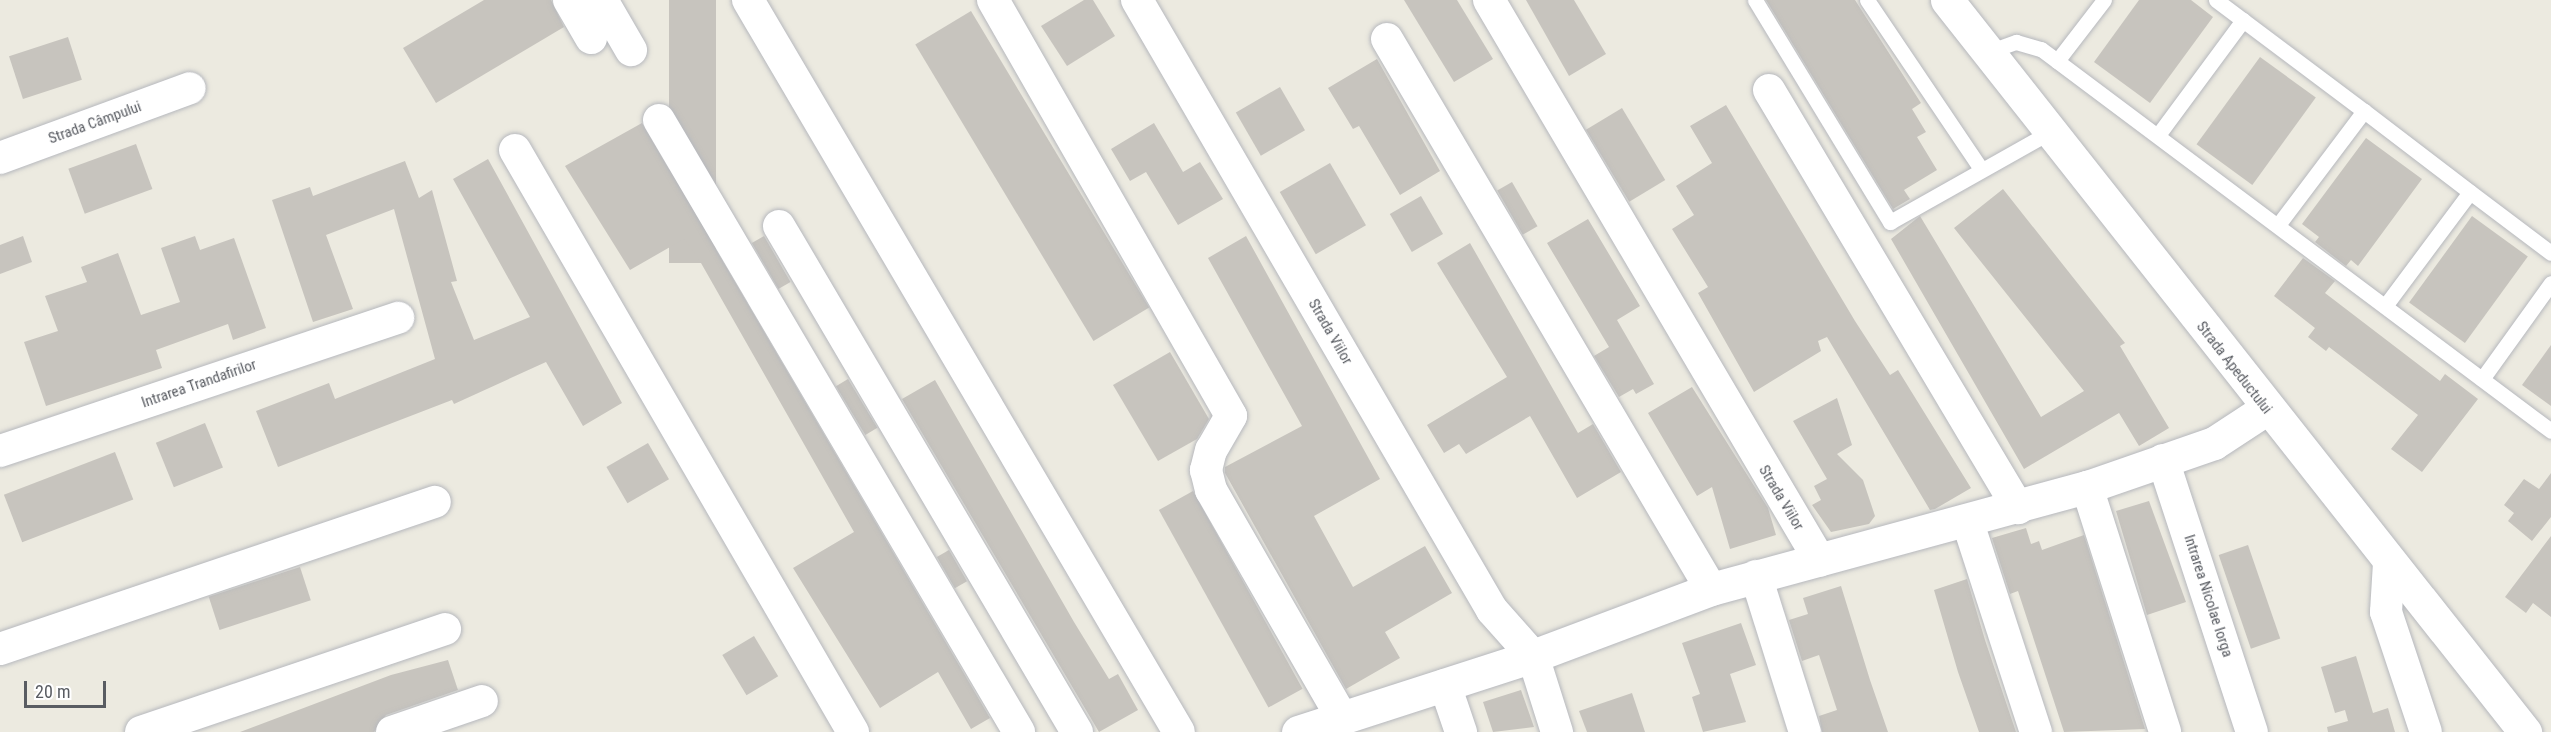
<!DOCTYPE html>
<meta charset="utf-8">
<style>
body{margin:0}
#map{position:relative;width:2551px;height:732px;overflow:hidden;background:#eceae0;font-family:"Roboto Condensed",sans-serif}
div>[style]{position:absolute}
.building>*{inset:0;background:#c7c4be;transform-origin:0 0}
.roads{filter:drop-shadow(0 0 2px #b6b8bd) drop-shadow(0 0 2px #b6b8bd)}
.service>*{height:15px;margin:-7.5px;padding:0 7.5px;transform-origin:7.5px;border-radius:7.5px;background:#fff}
.minor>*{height:32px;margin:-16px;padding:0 16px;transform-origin:16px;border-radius:16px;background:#fff}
.tertiary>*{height:33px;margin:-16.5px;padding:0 16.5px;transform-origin:16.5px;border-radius:16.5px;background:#fff}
span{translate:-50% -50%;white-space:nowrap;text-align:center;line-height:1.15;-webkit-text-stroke:4.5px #fff;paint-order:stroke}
.street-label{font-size:15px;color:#595c62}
.scale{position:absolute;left:24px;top:681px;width:82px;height:27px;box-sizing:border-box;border:3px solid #595c62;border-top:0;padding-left:8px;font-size:18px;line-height:21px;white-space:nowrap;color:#595c62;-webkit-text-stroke:4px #fff;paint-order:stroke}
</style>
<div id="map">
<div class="building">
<div style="clip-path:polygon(484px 0,551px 0,564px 27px,436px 103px,403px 48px)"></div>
<div style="left:669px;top:0;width:47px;height:263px"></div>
<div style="clip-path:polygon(1084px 0,1093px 0,1115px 36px,1067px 66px,1041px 26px)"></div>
<div style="clip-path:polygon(1404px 0,1457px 0,1493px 59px,1454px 82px)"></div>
<div style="clip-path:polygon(1526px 0,1574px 0,1606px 54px,1569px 76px)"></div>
<div style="clip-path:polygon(1766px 0,1855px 0,1921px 103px,1912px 109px,1926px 132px,1917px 137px,1937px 170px,1904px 190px,1910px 199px,1893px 209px)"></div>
<div style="clip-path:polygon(2139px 0,2191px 0,2213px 17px,2150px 103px,2094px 62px)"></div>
<div style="left:971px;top:11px;width:346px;height:65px;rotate:59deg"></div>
<div style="left:68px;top:37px;width:45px;height:62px;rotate:72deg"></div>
<div style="left:2260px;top:57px;width:69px;height:108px;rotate:36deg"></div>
<div style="clip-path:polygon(1377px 59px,1440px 171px,1400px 195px,1359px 126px,1353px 129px,1328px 88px)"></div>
<div style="left:1280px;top:87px;width:50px;height:51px;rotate:60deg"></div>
<div style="clip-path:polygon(1726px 105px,1855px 321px,1890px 375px,1898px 370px,1971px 488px,1935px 509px,1930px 510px,1827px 337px,1818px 341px,1821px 351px,1754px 392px,1698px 293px,1708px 287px,1672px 229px,1694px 215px,1676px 186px,1712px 163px,1690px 126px)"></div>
<div style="left:1622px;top:108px;width:84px;height:42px;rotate:59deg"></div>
<div style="clip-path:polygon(642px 123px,990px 718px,971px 729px,938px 672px,880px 708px,793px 568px,854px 532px,697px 256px,684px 239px,630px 270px,565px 166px)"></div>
<div style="clip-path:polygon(1154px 123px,1183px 172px,1200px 162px,1223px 199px,1178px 225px,1146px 172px,1130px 181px,1111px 149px)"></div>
<div style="clip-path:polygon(2366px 138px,2422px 179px,2358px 266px,2351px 260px,2346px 266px,2315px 242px,2319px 237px,2302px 224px)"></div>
<div style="left:136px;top:144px;width:48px;height:72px;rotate:70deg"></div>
<div style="clip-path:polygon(488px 159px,622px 403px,583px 426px,546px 362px,454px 404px,452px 400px,278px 467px,256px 411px,329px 383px,335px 399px,435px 359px,394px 209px,326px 235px,353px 309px,313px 322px,272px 200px,310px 187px,313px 196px,405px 161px,419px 198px,432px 190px,457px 281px,451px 282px,474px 340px,530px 317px,453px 179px)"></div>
<div style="left:1330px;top:163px;width:72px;height:58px;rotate:60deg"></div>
<div style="left:1512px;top:182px;width:51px;height:17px;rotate:60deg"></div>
<div style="clip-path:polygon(2003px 189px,2125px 343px,2120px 346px,2169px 428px,2139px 446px,2119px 413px,2024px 469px,1891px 239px,1920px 216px,2041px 417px,2084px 391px,1954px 228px)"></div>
<div style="left:1421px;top:196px;width:44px;height:36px;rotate:60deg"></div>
<div style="left:2472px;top:216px;width:69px;height:107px;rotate:36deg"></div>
<div style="clip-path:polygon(1588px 219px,1640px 306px,1617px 320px,1654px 384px,1636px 394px,1633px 389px,1619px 397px,1594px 356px,1609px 347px,1547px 243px)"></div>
<div style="clip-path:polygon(23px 236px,32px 262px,0 274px,0 245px)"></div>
<div style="clip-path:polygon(195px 236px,200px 250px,234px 238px,266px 328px,233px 340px,228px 324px,156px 350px,162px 368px,46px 406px,24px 342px,58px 331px,45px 296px,87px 282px,81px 267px,118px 253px,141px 315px,180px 302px,161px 248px)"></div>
<div style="left:764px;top:236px;width:53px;height:14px;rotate:60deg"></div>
<div style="clip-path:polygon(1246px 236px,1380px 479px,1314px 516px,1353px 587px,1425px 546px,1452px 593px,1385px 632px,1400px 658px,1346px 689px,1225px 473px,1225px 467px,1302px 426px,1208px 258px)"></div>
<div style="clip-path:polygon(1470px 243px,1578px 433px,1593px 424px,1621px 472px,1577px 498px,1530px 416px,1466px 454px,1459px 444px,1444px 453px,1427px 425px,1507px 377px,1437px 263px)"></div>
<div style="clip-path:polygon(2303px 258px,2335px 281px,2325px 293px,2440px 381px,2445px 374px,2478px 399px,2422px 472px,2391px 449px,2418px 415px,2329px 347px,2326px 351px,2308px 337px,2315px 328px,2274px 296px)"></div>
<div style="clip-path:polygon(2551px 345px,2551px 406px,2522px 385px)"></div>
<div style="clip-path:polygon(1170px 352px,1209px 419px,1197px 439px,1158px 461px,1113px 385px)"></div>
<div style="left:848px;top:379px;width:57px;height:14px;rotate:59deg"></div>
<div style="clip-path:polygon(935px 380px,1074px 622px,1109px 679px,1118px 674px,1138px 710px,1099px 732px,902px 399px)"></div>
<div style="clip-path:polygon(1692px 387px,1768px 508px,1776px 535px,1730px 549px,1712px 487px,1697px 496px,1648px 413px)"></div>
<div style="clip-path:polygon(1837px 398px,1852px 445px,1837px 454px,1863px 480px,1875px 516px,1869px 524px,1831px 532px,1812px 505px,1821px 500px,1814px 486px,1827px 479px,1793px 421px)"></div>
<div style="left:205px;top:423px;width:48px;height:53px;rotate:68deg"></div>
<div style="left:648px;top:443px;width:42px;height:48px;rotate:60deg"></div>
<div style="left:115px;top:452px;width:51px;height:119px;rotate:69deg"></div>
<div style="clip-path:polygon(2551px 473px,2551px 517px,2532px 541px,2508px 521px,2514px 513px,2504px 505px,2524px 479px,2539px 489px)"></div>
<div style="left:1193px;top:491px;width:226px;height:39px;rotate:61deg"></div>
<div style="clip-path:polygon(2149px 501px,2186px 602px,2147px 615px,2116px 511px)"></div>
<div style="clip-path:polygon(2026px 528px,2031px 544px,2039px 541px,2042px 550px,2084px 535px,2145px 729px,2064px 732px,2018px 591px,2010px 594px,1992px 538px)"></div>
<div style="clip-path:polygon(2551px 536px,2551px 617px,2533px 603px,2526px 613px,2505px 597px)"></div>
<div style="left:2248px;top:545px;width:99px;height:31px;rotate:71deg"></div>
<div style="left:949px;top:550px;width:36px;height:14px;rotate:60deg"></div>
<div style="left:300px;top:567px;width:35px;height:96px;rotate:72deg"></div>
<div style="clip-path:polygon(1967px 579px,1985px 640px,2016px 732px,1979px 732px,1958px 672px,1934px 590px)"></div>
<div style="clip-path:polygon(1841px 586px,1870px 680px,1888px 732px,1822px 732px,1819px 716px,1837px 710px,1819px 655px,1802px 661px,1789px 620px,1808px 614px,1803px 598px)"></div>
<div style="clip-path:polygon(1741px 623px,1756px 665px,1730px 674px,1746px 722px,1703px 732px,1692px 697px,1700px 694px,1682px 643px)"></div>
<div style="left:754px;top:636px;width:47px;height:37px;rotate:59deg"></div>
<div style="clip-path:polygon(2356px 656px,2373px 713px,2388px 708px,2395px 732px,2328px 732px,2327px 727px,2348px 721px,2345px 710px,2335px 713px,2321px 667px)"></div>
<div style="clip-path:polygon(448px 660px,458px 690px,386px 715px,374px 732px,240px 732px,391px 675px)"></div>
<div style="clip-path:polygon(1521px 690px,1534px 727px,1493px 732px,1483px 702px)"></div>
<div style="clip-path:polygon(1632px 693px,1645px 732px,1587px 732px,1579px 711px)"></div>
</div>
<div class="roads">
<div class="service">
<div style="left:1755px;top:0;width:260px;rotate:58.7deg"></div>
<div style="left:1890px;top:222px;width:184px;rotate:-29.4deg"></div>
<div style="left:1867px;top:0;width:204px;rotate:56deg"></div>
<div style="left:2216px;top:0;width:185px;rotate:36.9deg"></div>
<div style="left:1988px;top:52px;width:30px;rotate:-20deg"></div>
<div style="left:2016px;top:42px;width:26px;rotate:16deg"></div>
<div style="left:2041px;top:49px;width:637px;rotate:36.83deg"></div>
<div style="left:2057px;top:61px;width:77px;rotate:-52.4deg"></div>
<div style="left:2158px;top:135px;width:143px;rotate:-53.5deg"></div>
<div style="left:2278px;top:225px;width:143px;rotate:-53deg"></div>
<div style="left:2364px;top:111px;width:133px;rotate:37.4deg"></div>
<div style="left:2385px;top:306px;width:142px;rotate:-53.3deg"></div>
<div style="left:2470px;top:192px;width:101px;rotate:37deg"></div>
<div style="left:2482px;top:379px;width:118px;rotate:-54.3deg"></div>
</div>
<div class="minor">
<div style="left:569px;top:0;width:44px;rotate:59.9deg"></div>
<div style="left:602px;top:0;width:58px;rotate:59.9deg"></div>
<div style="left:748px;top:0;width:849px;rotate:59.51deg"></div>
<div style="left:993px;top:0;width:479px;rotate:60.2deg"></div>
<div style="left:1231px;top:416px;width:39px;rotate:120deg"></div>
<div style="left:1211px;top:450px;width:21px;rotate:104deg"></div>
<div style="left:1206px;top:470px;width:21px;rotate:76deg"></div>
<div style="left:1211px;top:490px;width:263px;rotate:60.1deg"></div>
<div style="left:1137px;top:0;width:706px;rotate:59.8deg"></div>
<div style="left:1492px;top:610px;width:62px;rotate:48.3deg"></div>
<div style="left:1533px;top:656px;width:80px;rotate:72.5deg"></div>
<div style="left:1489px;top:0;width:651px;rotate:59.46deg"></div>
<div style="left:1387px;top:39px;width:638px;rotate:59.5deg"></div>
<div style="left:1769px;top:90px;width:487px;rotate:59.2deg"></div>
<div style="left:659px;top:120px;width:710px;rotate:59.53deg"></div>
<div style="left:515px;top:150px;width:673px;rotate:59.85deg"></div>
<div style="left:0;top:158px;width:202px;rotate:-20.2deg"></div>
<div style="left:779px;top:226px;width:587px;rotate:59.5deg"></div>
<div style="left:0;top:451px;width:420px;rotate:-18.5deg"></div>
<div style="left:2163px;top:460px;width:286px;rotate:71.9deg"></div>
<div style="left:2087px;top:487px;width:257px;rotate:72.3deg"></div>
<div style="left:1968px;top:523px;width:220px;rotate:72deg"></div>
<div style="left:2389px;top:563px;width:49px;rotate:93.5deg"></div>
<div style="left:2386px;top:612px;width:126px;rotate:71.6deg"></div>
<div style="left:1756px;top:576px;width:164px;rotate:72.6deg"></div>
<div style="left:0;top:649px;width:459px;rotate:-18.7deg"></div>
<div style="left:1445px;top:685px;width:50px;rotate:71.2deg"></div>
<div style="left:141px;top:732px;width:321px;rotate:-18.7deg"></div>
<div style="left:392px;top:732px;width:95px;rotate:-19deg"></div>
</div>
<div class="tertiary">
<div style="left:1947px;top:0;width:933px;rotate:51.7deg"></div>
<div style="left:1298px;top:732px;width:247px;rotate:-17.9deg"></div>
<div style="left:1533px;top:656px;width:190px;rotate:-20.6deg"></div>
<div style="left:1711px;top:589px;width:390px;rotate:-15.2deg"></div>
<div style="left:2087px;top:487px;width:134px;rotate:-19.1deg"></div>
<div style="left:2214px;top:443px;width:62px;rotate:-33.2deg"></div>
</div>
</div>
<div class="street-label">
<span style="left:95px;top:123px;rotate:-20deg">Strada Câmpului</span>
<span style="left:1330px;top:332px;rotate:60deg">Strada Viilor</span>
<span style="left:2234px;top:368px;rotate:52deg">Strada Apeductului</span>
<span style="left:199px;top:384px;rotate:-19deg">Intrarea Trandafirilor</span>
<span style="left:1781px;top:498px;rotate:59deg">Strada Viilor</span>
<span style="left:2208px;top:596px;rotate:72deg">Intrarea Nicolae Iorga</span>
</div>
<div class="scale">20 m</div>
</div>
